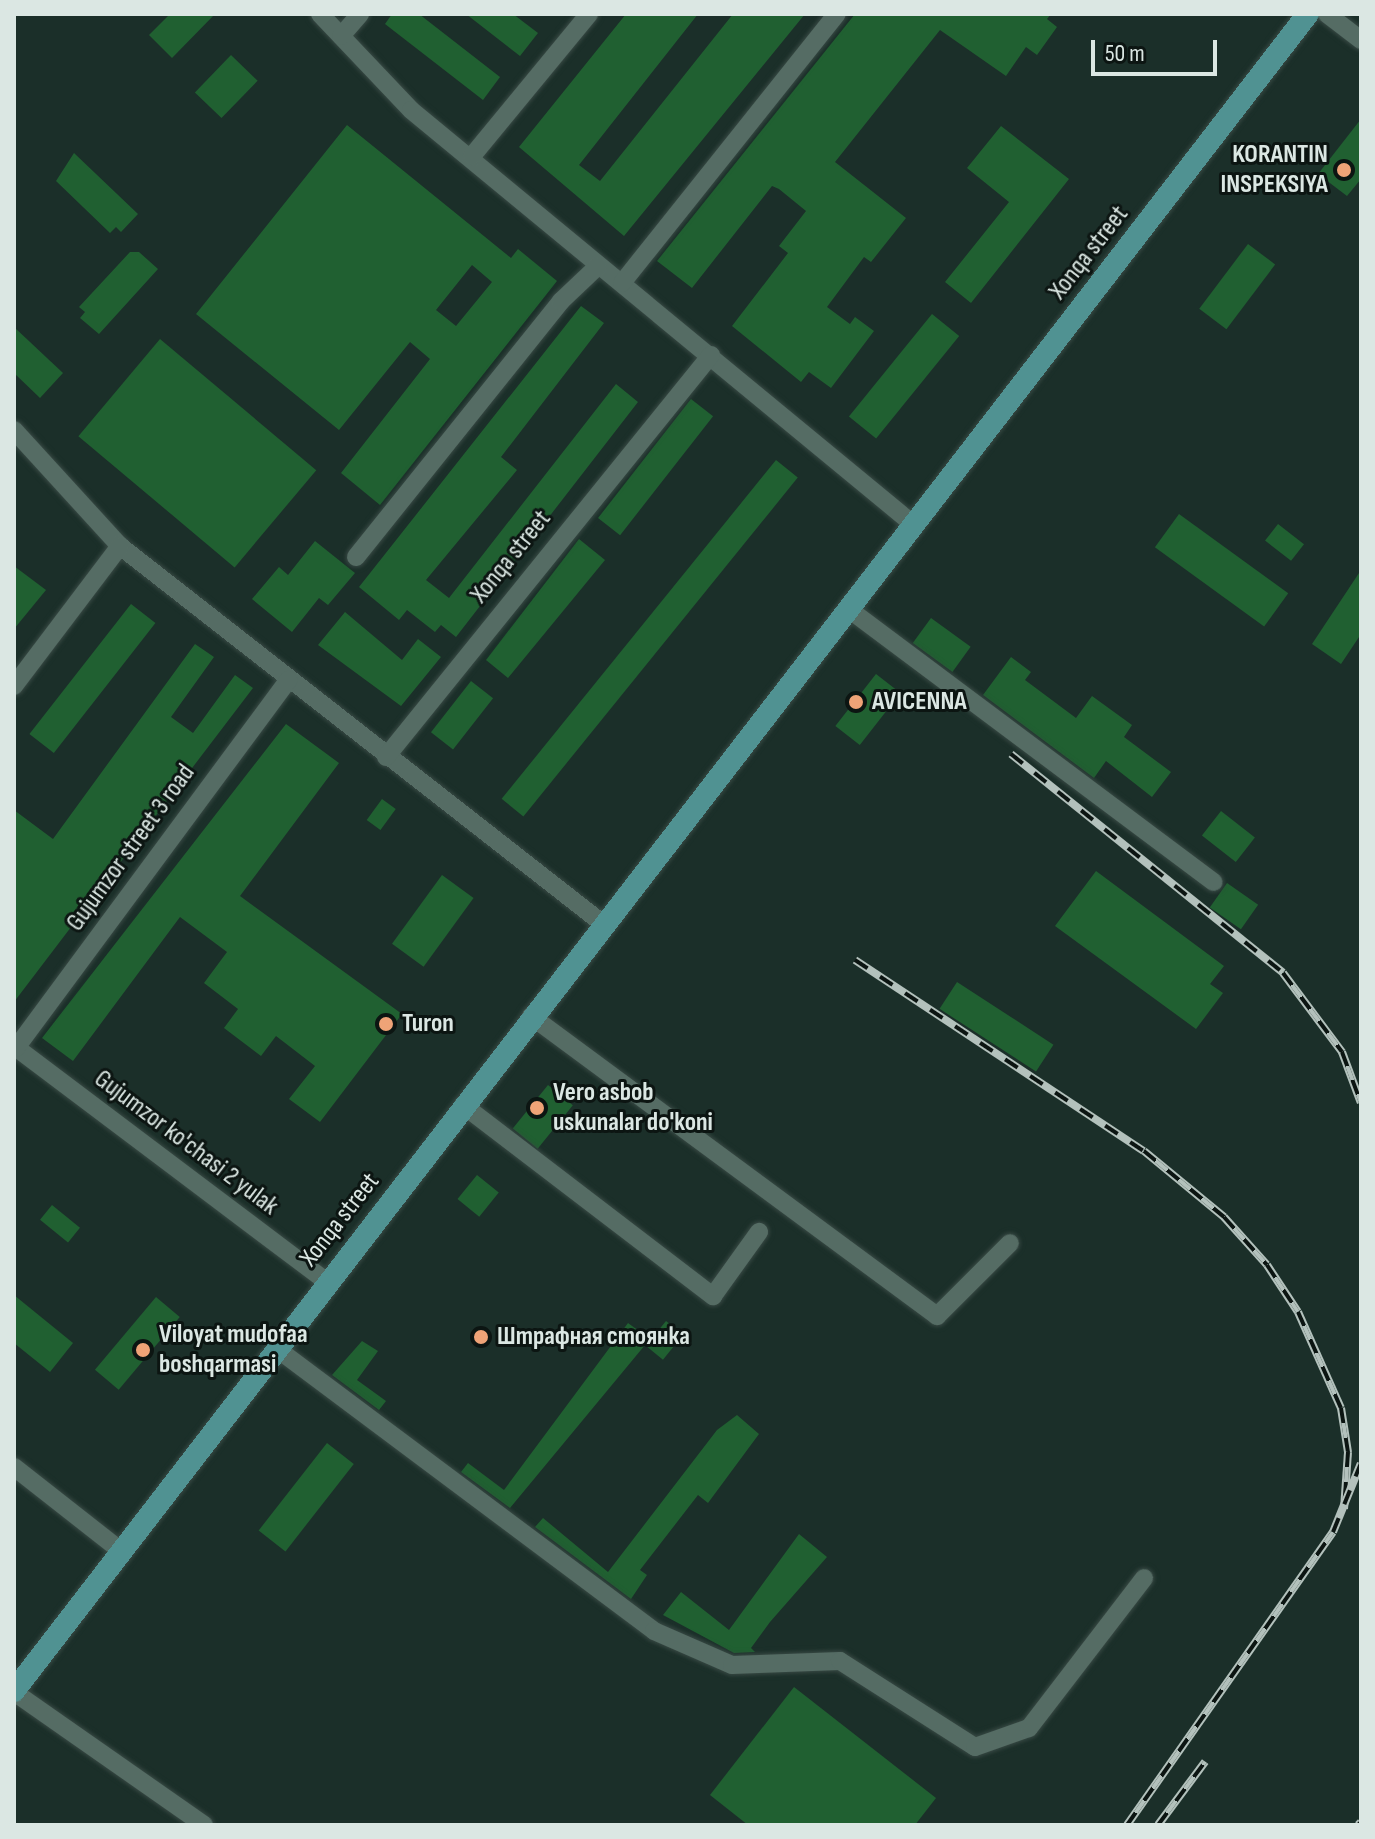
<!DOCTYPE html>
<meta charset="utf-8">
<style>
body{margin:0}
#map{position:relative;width:1375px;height:1839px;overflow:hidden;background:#1b2f29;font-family:"Sofia Sans Condensed",sans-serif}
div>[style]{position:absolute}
.building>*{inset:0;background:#206031;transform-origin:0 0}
.roads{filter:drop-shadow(0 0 2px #384944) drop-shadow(0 0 2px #384944)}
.minor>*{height:18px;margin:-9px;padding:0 9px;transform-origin:9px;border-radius:9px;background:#556c64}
.major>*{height:22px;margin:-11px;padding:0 11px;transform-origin:11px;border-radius:11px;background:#509292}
.rail>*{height:8px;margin-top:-4px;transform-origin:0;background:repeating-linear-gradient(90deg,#0c1512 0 15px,#b3c1bc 0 30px);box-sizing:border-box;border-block:2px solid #b3c1bc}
.dots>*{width:22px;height:22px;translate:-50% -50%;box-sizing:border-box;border:4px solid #0c1512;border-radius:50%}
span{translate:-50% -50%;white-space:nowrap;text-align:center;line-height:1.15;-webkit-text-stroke:6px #0c1512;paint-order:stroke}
.poi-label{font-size:26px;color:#dbe7e3;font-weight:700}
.right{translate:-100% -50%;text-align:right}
.left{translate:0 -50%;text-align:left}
.street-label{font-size:26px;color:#dbe7e3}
.frame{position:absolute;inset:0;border:16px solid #dbe7e3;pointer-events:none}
.scale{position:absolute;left:1091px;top:40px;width:126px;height:36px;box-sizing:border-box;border:4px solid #dbe7e3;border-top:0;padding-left:10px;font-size:24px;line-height:28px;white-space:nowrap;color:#dbe7e3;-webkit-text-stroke:6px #0c1512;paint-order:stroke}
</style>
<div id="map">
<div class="building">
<div style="clip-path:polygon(170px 14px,215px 14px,172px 58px,149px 35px)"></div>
<div style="clip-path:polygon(392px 14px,419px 14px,500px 77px,483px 100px,385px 24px)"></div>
<div style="clip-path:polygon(466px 14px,513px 14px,538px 33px,520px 56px)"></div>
<div style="clip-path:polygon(626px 14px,698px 14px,579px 165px,600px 181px,733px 14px,805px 14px,624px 236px,519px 147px)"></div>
<div style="clip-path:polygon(855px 14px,1051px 14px,1047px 19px,1057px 27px,1037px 55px,1026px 47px,1006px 76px,940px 30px,835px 162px,906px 218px,871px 262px,864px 257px,827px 307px,850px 324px,855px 317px,874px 331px,831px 388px,809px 372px,801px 382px,732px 326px,788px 253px,779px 246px,806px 211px,779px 189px,772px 186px,692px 288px,657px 261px)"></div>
<div style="left:231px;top:55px;width:37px;height:52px;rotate:44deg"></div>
<div style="clip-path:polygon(1361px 119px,1361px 179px,1347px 196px,1318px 174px)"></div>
<div style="clip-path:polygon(evenodd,347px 125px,511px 258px,518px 249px,557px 281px,380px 505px,341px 473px,430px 359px,410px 342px,339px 430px,196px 314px,347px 125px,472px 265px,492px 282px,456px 326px,436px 310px,472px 265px)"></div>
<div style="clip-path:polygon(1001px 126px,1069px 179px,971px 303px,945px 282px,1009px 202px,967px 168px)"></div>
<div style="clip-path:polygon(74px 153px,138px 214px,121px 232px,116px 227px,110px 233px,56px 181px)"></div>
<div style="left:1248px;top:244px;width:34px;height:81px;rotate:37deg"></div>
<div style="clip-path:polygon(130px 252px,139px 252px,158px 269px,99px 334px,80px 318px,85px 312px,79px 307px)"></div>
<div style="clip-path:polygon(581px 306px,604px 323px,501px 457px,517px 470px,426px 580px,449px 598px,616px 384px,638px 402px,456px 637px,441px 625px,435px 632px,407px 610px,399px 620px,359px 587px)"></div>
<div style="left:932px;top:314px;width:35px;height:132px;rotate:39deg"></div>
<div style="clip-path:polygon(14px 327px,63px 373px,40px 398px,14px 373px)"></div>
<div style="left:160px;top:339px;width:204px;height:127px;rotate:40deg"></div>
<div style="left:691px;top:399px;width:28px;height:151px;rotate:38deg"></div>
<div style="left:776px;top:460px;width:28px;height:436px;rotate:39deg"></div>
<div style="left:1179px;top:514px;width:135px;height:41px;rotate:36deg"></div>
<div style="left:1278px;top:524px;width:33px;height:21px;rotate:38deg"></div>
<div style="clip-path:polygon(579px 539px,605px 560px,508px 678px,486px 660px)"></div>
<div style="clip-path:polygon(315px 541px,355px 573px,328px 605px,319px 598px,292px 632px,252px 599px,279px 567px,288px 575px)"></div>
<div style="clip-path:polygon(14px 566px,46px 590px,14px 629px)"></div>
<div style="clip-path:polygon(1361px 570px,1361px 634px,1341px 664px,1312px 644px)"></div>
<div style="left:131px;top:604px;width:31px;height:165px;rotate:38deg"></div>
<div style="clip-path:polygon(345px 612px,402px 660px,418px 639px,441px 657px,401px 706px,318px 645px)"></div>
<div style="left:931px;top:618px;width:49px;height:31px;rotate:36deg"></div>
<div style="clip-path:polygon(195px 644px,214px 657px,171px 717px,193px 733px,235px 675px,253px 688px,14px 1002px,14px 810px,53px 839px)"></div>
<div style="clip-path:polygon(1011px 657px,1031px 672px,1025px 680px,1076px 718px,1092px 696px,1132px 725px,1124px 737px,1171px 772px,1152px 797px,1106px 761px,1094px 778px,983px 695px)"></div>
<div style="left:876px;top:674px;width:31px;height:66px;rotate:38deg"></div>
<div style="left:471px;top:681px;width:28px;height:65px;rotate:38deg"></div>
<div style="clip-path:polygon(286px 724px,339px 763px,240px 896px,402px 1014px,320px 1122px,289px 1099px,315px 1066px,276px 1036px,261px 1056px,224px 1028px,238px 1009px,204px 983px,227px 952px,180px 917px,73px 1061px,42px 1038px)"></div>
<div style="left:382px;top:799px;width:17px;height:26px;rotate:36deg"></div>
<div style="left:1221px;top:811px;width:43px;height:31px;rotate:38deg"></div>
<div style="clip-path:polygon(1096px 871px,1224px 966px,1210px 984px,1223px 993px,1196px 1029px,1055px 926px)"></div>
<div style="left:442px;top:875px;width:39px;height:85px;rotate:36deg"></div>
<div style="left:1227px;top:883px;width:38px;height:30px;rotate:35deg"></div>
<div style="left:957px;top:982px;width:115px;height:32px;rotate:33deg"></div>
<div style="left:548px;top:1085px;width:32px;height:56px;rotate:39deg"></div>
<div style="left:477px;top:1175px;width:28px;height:31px;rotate:39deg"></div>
<div style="left:52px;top:1205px;width:36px;height:19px;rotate:39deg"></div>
<div style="clip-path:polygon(14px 1295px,73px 1343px,50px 1372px,14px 1343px)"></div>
<div style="left:156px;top:1297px;width:31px;height:95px;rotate:40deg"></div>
<div style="left:666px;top:1321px;width:22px;height:32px;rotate:39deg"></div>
<div style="clip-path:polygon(628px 1323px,650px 1339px,510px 1508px,461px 1472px,468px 1463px,504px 1490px)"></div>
<div style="clip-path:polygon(362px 1341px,378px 1351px,357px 1380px,386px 1401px,379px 1410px,332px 1375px)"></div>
<div style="clip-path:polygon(737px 1415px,759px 1434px,708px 1503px,698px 1495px,640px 1570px,647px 1575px,631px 1599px,535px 1527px,543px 1518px,608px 1572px,717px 1430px)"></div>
<div style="left:327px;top:1443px;width:34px;height:111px;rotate:38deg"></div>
<div style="clip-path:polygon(799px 1534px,827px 1557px,770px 1622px,751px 1648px,755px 1652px,734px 1653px,663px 1615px,681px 1592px,729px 1630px)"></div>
<div style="clip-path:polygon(794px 1687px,936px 1798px,915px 1825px,748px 1825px,710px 1795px)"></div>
</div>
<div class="roads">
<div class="minor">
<div style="left:320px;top:14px;width:132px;rotate:46.5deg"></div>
<div style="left:411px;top:110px;width:652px;rotate:39.52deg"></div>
<div style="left:1327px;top:14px;width:43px;rotate:37.4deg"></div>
<div style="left:341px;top:36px;width:29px;rotate:-49deg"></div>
<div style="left:472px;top:156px;width:184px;rotate:-50.5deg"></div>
<div style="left:622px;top:283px;width:344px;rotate:-51.4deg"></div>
<div style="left:14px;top:430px;width:157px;rotate:47.6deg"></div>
<div style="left:120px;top:546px;width:612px;rotate:38.03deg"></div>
<div style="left:356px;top:557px;width:328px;rotate:-51.3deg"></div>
<div style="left:561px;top:301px;width:51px;rotate:-43.4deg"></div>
<div style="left:850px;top:610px;width:454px;rotate:36.8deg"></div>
<div style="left:14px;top:686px;width:176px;rotate:-52.9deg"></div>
<div style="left:386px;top:757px;width:517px;rotate:-51.05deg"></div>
<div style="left:531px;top:1016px;width:505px;rotate:36.46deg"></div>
<div style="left:937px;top:1316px;width:103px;rotate:-45deg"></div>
<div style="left:14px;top:1046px;width:392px;rotate:37deg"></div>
<div style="left:16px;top:1048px;width:458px;rotate:-53.5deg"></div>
<div style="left:463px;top:1105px;width:315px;rotate:37.4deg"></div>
<div style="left:713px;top:1296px;width:79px;rotate:-54.3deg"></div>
<div style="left:276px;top:1348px;width:472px;rotate:36.8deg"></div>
<div style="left:654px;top:1631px;width:85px;rotate:23.6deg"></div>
<div style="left:732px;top:1665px;width:108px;rotate:-2.1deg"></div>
<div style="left:840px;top:1661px;width:160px;rotate:32.5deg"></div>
<div style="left:975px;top:1747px;width:57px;rotate:-19.4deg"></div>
<div style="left:1029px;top:1728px;width:189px;rotate:-52.5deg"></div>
<div style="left:14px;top:1467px;width:135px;rotate:38.1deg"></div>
<div style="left:14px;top:1692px;width:232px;rotate:35deg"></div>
</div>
<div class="major">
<div style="left:14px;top:1691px;width:2118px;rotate:-52.35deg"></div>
</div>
</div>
<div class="rail">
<div style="left:1011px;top:754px;width:349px;rotate:38.8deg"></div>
<div style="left:1283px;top:973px;width:99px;rotate:53.2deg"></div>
<div style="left:1342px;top:1052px;width:54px;rotate:69.6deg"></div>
<div style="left:855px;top:960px;width:346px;rotate:33.5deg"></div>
<div style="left:1144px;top:1151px;width:104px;rotate:39.5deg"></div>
<div style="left:1224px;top:1217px;width:64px;rotate:48.1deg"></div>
<div style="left:1267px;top:1265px;width:56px;rotate:56.6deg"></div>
<div style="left:1298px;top:1312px;width:105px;rotate:65.9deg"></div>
<div style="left:1341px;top:1408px;width:45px;rotate:81deg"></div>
<div style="left:1348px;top:1452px;width:57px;rotate:94deg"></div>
<div style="left:1127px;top:1825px;width:358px;rotate:-54.9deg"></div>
<div style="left:1333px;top:1532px;width:74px;rotate:-67.9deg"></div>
<div style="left:1158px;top:1825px;width:79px;rotate:-53.3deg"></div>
<div style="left:1358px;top:1825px;width:4px;rotate:-45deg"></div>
</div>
<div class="dots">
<div style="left:1344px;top:170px;background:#efa377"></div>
<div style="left:856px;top:702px;background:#efa377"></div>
<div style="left:386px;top:1024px;background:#efa377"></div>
<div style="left:537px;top:1108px;background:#efa377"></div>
<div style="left:481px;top:1337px;background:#efa377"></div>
<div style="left:143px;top:1350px;background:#efa377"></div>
</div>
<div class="poi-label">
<span class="right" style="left:1328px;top:170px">KORANTIN<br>INSPEKSIYA</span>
<span class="left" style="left:872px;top:702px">AVICENNA</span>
<span class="left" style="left:402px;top:1024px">Turon</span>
<span class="left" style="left:553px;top:1108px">Vero asbob<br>uskunalar do'koni</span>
<span class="left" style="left:159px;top:1350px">Viloyat mudofaa<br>boshqarmasi</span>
<span class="left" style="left:497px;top:1337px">Штрафная стоянка</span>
</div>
<div class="street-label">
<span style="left:1089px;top:253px;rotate:-52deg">Xonqa street</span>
<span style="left:511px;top:557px;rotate:-51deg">Xonqa street</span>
<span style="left:131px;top:848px;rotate:-54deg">Gujumzor street 3 road</span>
<span style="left:186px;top:1143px;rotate:37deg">Gujumzor ko'chasi 2 yulak</span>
<span style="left:340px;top:1220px;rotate:-52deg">Xonqa street</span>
</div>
<div class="frame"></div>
<div class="scale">50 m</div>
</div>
